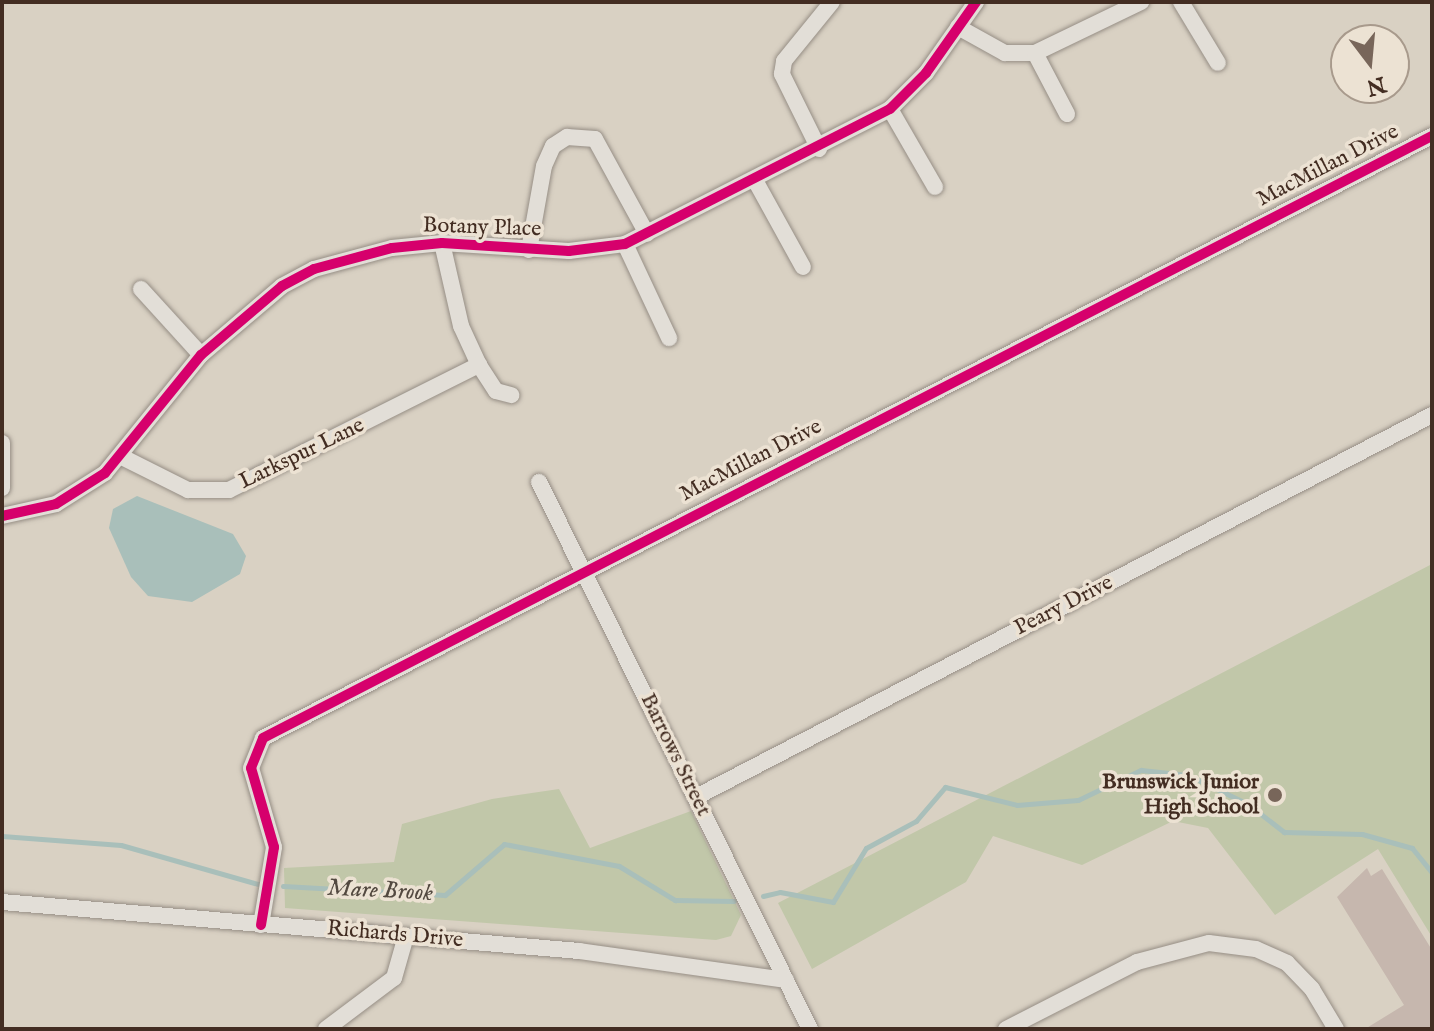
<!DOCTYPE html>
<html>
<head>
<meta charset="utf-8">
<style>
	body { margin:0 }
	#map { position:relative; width:1434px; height:1031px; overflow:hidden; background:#d9d1c3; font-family:"IM FELL English",serif }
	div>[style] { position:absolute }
	.green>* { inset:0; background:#c1c7a9 }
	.water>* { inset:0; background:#a9bfba }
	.stream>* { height:5px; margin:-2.5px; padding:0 2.5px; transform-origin:2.5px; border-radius:2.5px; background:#a9bfba }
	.building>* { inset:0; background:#c6b7ae }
	.roads { filter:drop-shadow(0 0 2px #968e85) drop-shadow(0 0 2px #968e85) }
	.street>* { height:16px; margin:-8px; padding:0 8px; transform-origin:8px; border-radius:8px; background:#e2ded7 }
	.cycleway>* { height:10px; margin:-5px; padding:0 5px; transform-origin:5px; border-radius:5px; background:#d6006c }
	.dots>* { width:22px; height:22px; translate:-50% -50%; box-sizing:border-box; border:4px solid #ece2d3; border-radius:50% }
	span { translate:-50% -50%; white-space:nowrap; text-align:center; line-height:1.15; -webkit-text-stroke:7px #ece2d3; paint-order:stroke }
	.street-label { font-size:22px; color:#432d22 }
	.poi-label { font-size:22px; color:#432d22; font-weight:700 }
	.right { translate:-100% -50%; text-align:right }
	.water-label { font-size:24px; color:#534940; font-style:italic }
	.frame { position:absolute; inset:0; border:4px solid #432d22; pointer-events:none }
	.north { position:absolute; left:1330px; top:24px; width:80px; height:80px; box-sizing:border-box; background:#ece2d3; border:2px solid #a89a8c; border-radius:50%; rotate:164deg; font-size:22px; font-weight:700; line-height:32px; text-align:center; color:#432d22 }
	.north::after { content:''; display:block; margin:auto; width:28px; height:36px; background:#78665a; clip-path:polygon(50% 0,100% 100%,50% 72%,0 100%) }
</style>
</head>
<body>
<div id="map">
	<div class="green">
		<div style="clip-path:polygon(1432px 564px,1432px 937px,1378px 849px,1275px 915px,1208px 828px,1173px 821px,1082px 865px,993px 836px,966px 882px,812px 969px,778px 903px)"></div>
		<div style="clip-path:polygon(559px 789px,590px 848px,691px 811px,741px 915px,731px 936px,716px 940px,285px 908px,284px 868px,394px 862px,402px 824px,492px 799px)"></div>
	</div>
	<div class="water">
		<div style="clip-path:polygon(137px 496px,233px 534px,246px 556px,240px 574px,192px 602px,148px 596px,131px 577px,109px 528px,113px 509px)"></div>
	</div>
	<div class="stream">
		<div style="left:2px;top:836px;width:119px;rotate:4.3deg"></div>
		<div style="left:121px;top:845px;width:142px;rotate:15.9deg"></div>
		<div style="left:283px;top:886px;width:162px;rotate:3.2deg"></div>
		<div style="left:445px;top:895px;width:78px;rotate:-40.8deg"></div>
		<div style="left:504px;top:844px;width:117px;rotate:10.8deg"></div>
		<div style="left:619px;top:866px;width:66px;rotate:31.3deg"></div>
		<div style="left:675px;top:900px;width:59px;rotate:1deg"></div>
		<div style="left:763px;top:896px;width:17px;rotate:-13deg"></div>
		<div style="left:780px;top:892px;width:54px;rotate:10.7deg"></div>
		<div style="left:833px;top:902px;width:63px;rotate:-58.6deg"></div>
		<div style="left:866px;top:848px;width:57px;rotate:-28.4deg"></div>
		<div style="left:916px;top:821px;width:45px;rotate:-49.5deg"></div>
		<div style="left:945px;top:787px;width:74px;rotate:14deg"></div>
		<div style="left:1017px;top:805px;width:61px;rotate:-4.7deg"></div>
		<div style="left:1078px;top:800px;width:70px;rotate:-25.5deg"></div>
		<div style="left:1141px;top:770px;width:47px;rotate:6.1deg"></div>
		<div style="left:1188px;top:775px;width:67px;rotate:25.8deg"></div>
		<div style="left:1248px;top:804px;width:46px;rotate:37.9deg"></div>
		<div style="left:1284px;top:832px;width:78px;rotate:1.5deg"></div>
		<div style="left:1362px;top:834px;width:52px;rotate:15.6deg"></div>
		<div style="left:1412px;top:848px;width:32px;rotate:51deg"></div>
	</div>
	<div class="building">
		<div style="clip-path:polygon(1367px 868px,1371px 876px,1382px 869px,1432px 950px,1432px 1029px,1365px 1029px,1404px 1005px,1337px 897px)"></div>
	</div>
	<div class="roads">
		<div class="street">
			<div style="left:1181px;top:2px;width:71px;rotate:58.8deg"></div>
			<div style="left:958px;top:27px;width:54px;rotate:29deg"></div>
			<div style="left:1005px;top:53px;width:30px"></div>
			<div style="left:1035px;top:53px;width:118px;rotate:-25.7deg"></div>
			<div style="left:1035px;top:53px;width:69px;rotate:62.3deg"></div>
			<div style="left:890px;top:109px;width:90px;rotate:60deg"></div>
			<div style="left:819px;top:149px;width:84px;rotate:-116.3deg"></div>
			<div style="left:782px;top:74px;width:13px;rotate:-81deg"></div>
			<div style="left:784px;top:61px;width:76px;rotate:-50.9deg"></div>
			<div style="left:756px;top:182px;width:97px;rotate:61.1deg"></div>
			<div style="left:442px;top:243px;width:85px;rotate:77.1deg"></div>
			<div style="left:461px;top:326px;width:43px;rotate:65.2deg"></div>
			<div style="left:479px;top:365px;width:31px;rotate:57deg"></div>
			<div style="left:496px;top:391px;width:16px;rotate:15deg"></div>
			<div style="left:625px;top:244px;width:104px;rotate:64.9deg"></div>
			<div style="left:529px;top:250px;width:85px;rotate:-79.9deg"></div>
			<div style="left:544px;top:166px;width:22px;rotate:-66deg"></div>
			<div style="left:553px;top:146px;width:17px;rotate:-33deg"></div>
			<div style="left:567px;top:137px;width:28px;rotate:4deg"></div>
			<div style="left:595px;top:139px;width:108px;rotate:61.3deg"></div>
			<div style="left:141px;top:289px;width:89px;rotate:47.7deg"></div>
			<div style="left:2px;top:443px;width:45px;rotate:90deg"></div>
			<div style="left:122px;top:457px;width:74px;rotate:26.6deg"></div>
			<div style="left:188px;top:490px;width:41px"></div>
			<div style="left:229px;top:490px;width:280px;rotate:-26.6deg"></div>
			<div style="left:539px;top:482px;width:610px;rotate:63.64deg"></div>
			<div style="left:2px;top:516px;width:55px;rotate:-12.5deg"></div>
			<div style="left:56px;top:504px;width:58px;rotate:-32.3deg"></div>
			<div style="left:105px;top:473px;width:152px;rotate:-50.9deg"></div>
			<div style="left:201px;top:355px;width:106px;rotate:-40.4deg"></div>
			<div style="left:282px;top:286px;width:36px;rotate:-28deg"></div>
			<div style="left:314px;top:269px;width:81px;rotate:-15.1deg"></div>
			<div style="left:392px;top:248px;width:50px;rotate:-5.7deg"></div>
			<div style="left:442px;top:243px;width:127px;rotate:3.6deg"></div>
			<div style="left:569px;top:251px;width:56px;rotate:-7.1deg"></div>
			<div style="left:625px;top:244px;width:297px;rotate:-27deg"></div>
			<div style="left:890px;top:109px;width:51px;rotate:-45deg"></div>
			<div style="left:926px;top:73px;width:87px;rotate:-54.8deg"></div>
			<div style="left:696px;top:797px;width:829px;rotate:-27.43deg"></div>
			<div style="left:2px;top:902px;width:579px;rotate:4.85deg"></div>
			<div style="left:579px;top:951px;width:209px;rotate:8deg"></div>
			<div style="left:261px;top:925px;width:79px;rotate:-80.5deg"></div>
			<div style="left:274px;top:847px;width:82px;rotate:-106.2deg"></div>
			<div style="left:251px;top:768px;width:32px;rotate:-68deg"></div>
			<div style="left:263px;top:738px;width:1315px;rotate:-27.25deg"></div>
			<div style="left:326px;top:1029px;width:85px;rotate:-36.9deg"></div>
			<div style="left:394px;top:978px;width:44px;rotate:-74.1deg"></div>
			<div style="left:1006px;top:1029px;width:147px;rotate:-27.1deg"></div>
			<div style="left:1137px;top:962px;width:74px;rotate:-14.8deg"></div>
			<div style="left:1209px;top:943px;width:47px;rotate:7.3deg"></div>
			<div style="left:1256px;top:949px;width:34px;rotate:24deg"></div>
			<div style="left:1287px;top:963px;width:36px;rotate:46deg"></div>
			<div style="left:1312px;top:989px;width:47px;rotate:59deg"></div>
		</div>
	</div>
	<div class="cycleway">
		<div style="left:2px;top:516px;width:55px;rotate:-12.5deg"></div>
		<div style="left:56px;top:504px;width:58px;rotate:-32.3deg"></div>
		<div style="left:105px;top:473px;width:152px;rotate:-50.9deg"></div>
		<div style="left:201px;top:355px;width:106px;rotate:-40.4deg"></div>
		<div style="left:282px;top:286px;width:36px;rotate:-28deg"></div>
		<div style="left:314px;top:269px;width:81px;rotate:-15.1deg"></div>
		<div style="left:392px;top:248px;width:50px;rotate:-5.7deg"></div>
		<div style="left:442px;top:243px;width:127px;rotate:3.6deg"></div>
		<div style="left:569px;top:251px;width:56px;rotate:-7.1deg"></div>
		<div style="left:625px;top:244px;width:297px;rotate:-27deg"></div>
		<div style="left:890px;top:109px;width:51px;rotate:-45deg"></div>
		<div style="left:926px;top:73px;width:87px;rotate:-54.8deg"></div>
		<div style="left:261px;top:925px;width:79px;rotate:-80.5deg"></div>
		<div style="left:274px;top:847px;width:82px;rotate:-106.2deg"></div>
		<div style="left:251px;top:768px;width:32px;rotate:-68deg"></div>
		<div style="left:263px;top:738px;width:1315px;rotate:-27.25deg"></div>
	</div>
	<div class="dots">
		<div style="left:1275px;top:795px;background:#78665a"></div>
	</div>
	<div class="street-label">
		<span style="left:1328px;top:166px;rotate:-27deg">MacMillan Drive</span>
		<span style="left:482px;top:228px;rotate:2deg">Botany Place</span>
		<span style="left:302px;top:454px;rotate:-26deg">Larkspur Lane</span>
		<span style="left:751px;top:461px;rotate:-27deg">MacMillan Drive</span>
		<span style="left:1064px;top:606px;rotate:-27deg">Peary Drive</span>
		<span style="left:675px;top:755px;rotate:64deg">Barrows Street</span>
		<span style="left:395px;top:935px;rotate:5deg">Richards Drive</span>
	</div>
	<div class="poi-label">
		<span class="right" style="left:1259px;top:795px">Brunswick Junior<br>High School</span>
	</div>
	<div class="water-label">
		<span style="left:380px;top:891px;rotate:3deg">Mare Brook</span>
	</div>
	<div class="frame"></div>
	<div class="north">N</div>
</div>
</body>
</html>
